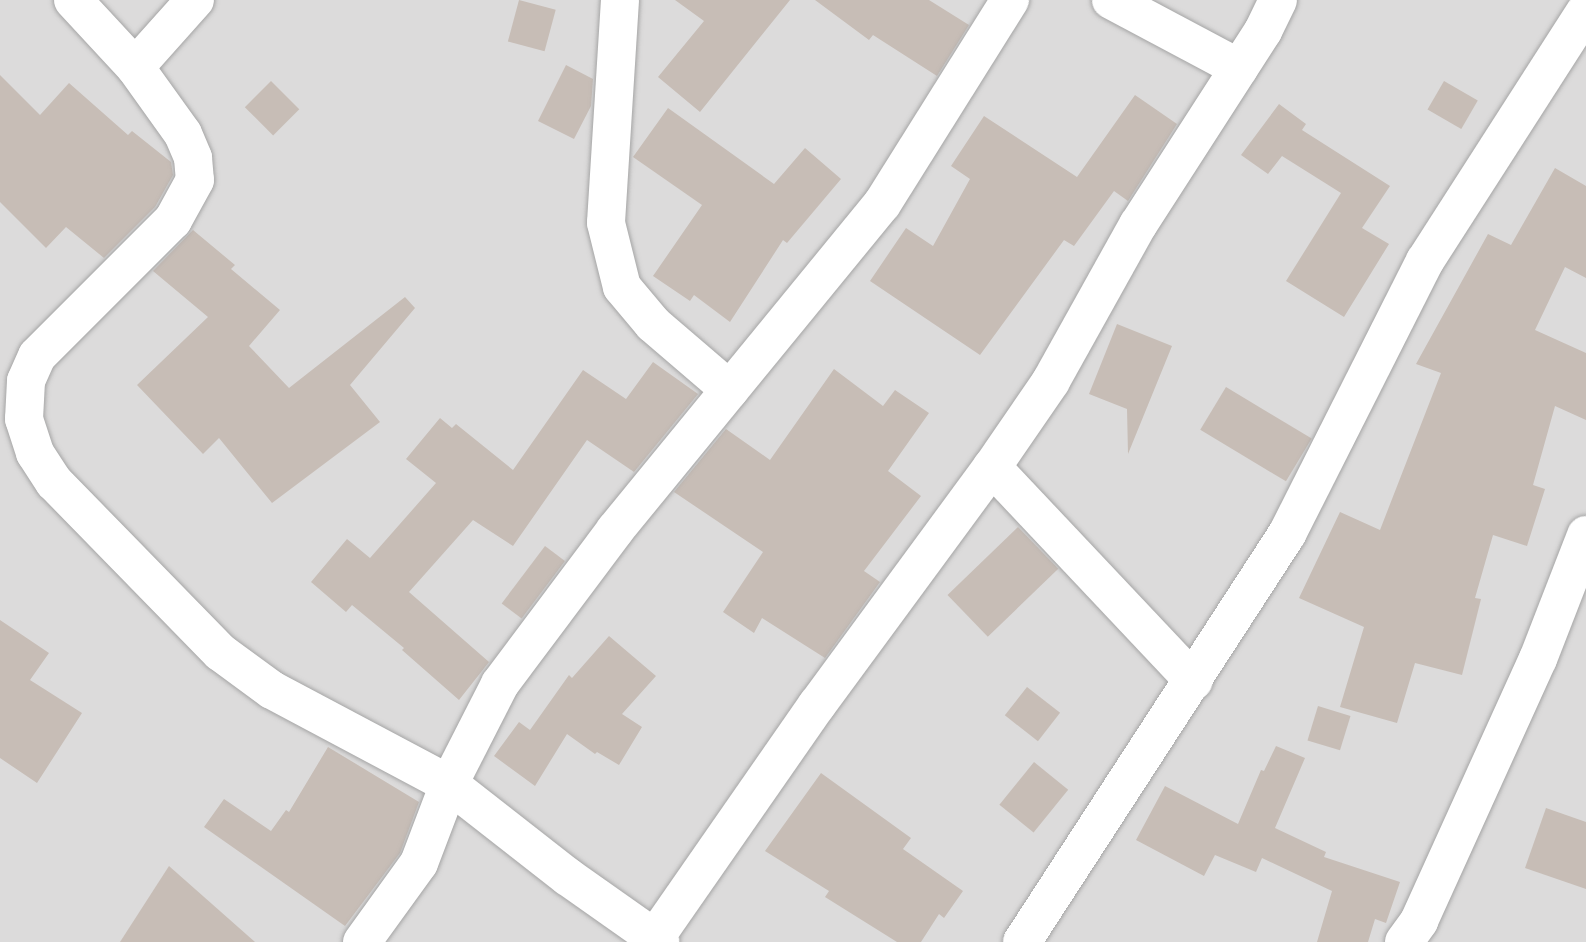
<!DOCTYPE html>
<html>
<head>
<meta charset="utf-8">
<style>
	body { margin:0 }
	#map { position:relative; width:1586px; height:942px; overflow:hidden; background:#efebe3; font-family:"Sofia Sans Condensed",sans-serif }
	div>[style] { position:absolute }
	.residential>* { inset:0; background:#dcdbdb; transform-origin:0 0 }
	.building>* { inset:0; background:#c7bdb6; transform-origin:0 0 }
	.roads { filter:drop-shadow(0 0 2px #a5a5a5) drop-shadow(0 0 2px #a5a5a5) }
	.minor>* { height:38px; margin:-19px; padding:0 19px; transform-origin:19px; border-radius:19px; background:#fff }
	span { translate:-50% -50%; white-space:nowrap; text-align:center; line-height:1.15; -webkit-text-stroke:5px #fff; paint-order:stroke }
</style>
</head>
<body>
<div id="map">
	<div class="residential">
		<div style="left:0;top:0;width:1586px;height:942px"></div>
	</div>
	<div class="building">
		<div style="left:519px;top:0;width:38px;height:43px;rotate:15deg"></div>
		<div style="clip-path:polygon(675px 0,790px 0,700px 112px,658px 77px,704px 21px)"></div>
		<div style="clip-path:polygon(815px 0,929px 0,969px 25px,937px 76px,873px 35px,869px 40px)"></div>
		<div style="clip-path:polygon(566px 65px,593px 79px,591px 106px,574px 139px,538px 121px)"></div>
		<div style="clip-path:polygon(0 75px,40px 115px,69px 83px,128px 135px,132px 131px,171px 162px,173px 175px,155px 207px,104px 258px,66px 227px,46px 248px,0 202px)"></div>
		<div style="left:271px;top:81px;width:40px;height:37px;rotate:45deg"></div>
		<div style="left:1444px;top:81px;width:39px;height:33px;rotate:30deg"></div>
		<div style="clip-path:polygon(1135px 95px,1177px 124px,1128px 201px,1114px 191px,1074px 246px,1064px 240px,980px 355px,870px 281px,906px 228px,933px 246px,970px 179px,951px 166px,984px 116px,1077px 177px)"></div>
		<div style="clip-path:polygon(1279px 104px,1306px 124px,1302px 130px,1390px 186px,1362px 228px,1389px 244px,1344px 317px,1286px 281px,1341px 193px,1282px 156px,1268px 174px,1241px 155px)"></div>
		<div style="clip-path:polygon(668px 108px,774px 184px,805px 148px,841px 179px,787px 243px,783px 240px,730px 322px,694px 295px,690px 301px,653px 276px,702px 205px,633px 157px)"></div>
		<div style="clip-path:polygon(1555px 168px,1586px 186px,1586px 278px,1565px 267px,1535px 330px,1586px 353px,1586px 420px,1555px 406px,1533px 485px,1545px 489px,1527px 546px,1493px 535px,1475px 598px,1481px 599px,1462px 675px,1415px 663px,1397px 723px,1340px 707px,1364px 627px,1299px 598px,1340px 512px,1380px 530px,1441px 373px,1416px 364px,1488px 234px,1511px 245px)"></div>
		<div style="clip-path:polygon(193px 230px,235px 265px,231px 269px,280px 310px,249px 346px,289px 388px,405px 297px,415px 308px,350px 385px,380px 422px,272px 503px,219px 438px,203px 454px,137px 385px,208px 317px,153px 271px)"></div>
		<div style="clip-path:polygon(1117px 324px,1172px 346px,1128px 454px,1127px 409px,1089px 394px)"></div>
		<div style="clip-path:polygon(653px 362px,698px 394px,634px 472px,587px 440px,513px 546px,473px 520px,409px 592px,489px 662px,459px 700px,402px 650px,404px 648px,352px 605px,346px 612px,311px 582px,347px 539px,370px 558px,436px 483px,406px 459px,440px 418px,452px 428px,456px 424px,513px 470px,583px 370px,626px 399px)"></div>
		<div style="clip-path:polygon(834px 369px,883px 406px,895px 390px,929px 413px,888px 471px,921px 496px,864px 571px,880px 582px,825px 658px,762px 618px,754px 633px,723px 612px,763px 552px,674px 492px,726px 429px,770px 460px)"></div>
		<div style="left:1226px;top:387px;width:100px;height:50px;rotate:31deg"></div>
		<div style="left:1018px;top:527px;width:58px;height:98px;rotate:46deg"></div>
		<div style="left:545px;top:546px;width:25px;height:72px;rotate:37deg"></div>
		<div style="clip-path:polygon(0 620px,49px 653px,30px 680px,82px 713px,37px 783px,0 758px)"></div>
		<div style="clip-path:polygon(609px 636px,656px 676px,622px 714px,642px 727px,619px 765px,597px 752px,595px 754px,567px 734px,535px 786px,494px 756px,519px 722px,530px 730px,569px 675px,572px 678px)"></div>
		<div style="left:1027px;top:687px;width:42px;height:36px;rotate:38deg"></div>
		<div style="left:1318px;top:706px;width:34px;height:36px;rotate:17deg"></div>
		<div style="clip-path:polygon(1276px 746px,1305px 758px,1275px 828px,1326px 852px,1324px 857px,1400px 882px,1386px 923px,1375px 919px,1368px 942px,1317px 942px,1332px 891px,1262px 858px,1256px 872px,1215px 855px,1204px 876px,1136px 840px,1165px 786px,1238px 824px,1261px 770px,1264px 771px)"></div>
		<div style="clip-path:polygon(328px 747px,419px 802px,400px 853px,345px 926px,204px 827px,224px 799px,271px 831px,286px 810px,289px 812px)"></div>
		<div style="left:1034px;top:762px;width:44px;height:55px;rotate:39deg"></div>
		<div style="clip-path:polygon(821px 773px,911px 838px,903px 849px,963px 891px,944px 918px,939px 914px,921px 942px,897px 942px,825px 897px,829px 891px,765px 851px)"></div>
		<div style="clip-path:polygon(1546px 808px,1586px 822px,1586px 889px,1525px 868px)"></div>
		<div style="clip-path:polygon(169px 866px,255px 942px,120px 942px)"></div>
	</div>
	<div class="roads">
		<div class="minor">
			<div style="left:73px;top:0;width:91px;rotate:47.2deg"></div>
			<div style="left:135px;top:67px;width:82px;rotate:54.4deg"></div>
			<div style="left:183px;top:134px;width:26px;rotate:67deg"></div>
			<div style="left:193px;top:158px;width:22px;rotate:85deg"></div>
			<div style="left:195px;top:180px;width:46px;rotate:118.8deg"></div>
			<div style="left:173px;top:220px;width:192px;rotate:135deg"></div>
			<div style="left:37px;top:356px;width:27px;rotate:114deg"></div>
			<div style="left:26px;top:381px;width:38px;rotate:93deg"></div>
			<div style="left:24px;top:419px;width:36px;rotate:72deg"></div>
			<div style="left:35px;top:453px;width:35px;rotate:57deg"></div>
			<div style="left:54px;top:482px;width:238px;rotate:45.7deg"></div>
			<div style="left:220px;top:652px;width:64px;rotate:36.2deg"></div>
			<div style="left:272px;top:690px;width:200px;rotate:28deg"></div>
			<div style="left:449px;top:784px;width:151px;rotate:38deg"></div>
			<div style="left:568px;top:877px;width:113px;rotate:35.2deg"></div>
			<div style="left:620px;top:0;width:223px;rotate:93.6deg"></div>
			<div style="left:606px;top:223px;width:66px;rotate:76deg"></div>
			<div style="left:622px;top:287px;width:48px;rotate:50deg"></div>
			<div style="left:653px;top:324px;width:101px;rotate:40.6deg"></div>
			<div style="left:1111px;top:0;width:145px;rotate:28deg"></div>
			<div style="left:135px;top:67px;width:90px;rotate:-48.2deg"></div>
			<div style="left:992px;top:467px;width:294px;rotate:46.7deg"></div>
			<div style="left:362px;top:942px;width:97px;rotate:-54.2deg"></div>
			<div style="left:419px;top:863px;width:85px;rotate:-69.2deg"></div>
			<div style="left:449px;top:784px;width:112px;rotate:-63deg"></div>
			<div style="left:500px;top:684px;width:192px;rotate:-53.2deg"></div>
			<div style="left:615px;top:530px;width:421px;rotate:-50.7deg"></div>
			<div style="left:882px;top:204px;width:241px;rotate:-57.9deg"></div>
			<div style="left:652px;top:942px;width:289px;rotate:-55.2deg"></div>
			<div style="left:817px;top:705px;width:295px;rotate:-53.7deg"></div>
			<div style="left:992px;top:467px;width:104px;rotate:-55.5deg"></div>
			<div style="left:1051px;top:381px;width:179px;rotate:-60.9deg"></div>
			<div style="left:1138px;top:225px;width:231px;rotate:-57.2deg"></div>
			<div style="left:1263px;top:31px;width:34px;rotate:-64deg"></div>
			<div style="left:1022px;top:942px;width:487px;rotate:-57deg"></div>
			<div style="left:1287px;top:534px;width:306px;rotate:-63.2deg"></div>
			<div style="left:1425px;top:261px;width:295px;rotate:-57.3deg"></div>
			<div style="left:1404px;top:942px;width:26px;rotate:-54deg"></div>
			<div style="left:1419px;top:921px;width:288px;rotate:-65.6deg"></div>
			<div style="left:1538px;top:659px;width:133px;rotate:-68.8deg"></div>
		</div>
	</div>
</div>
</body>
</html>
